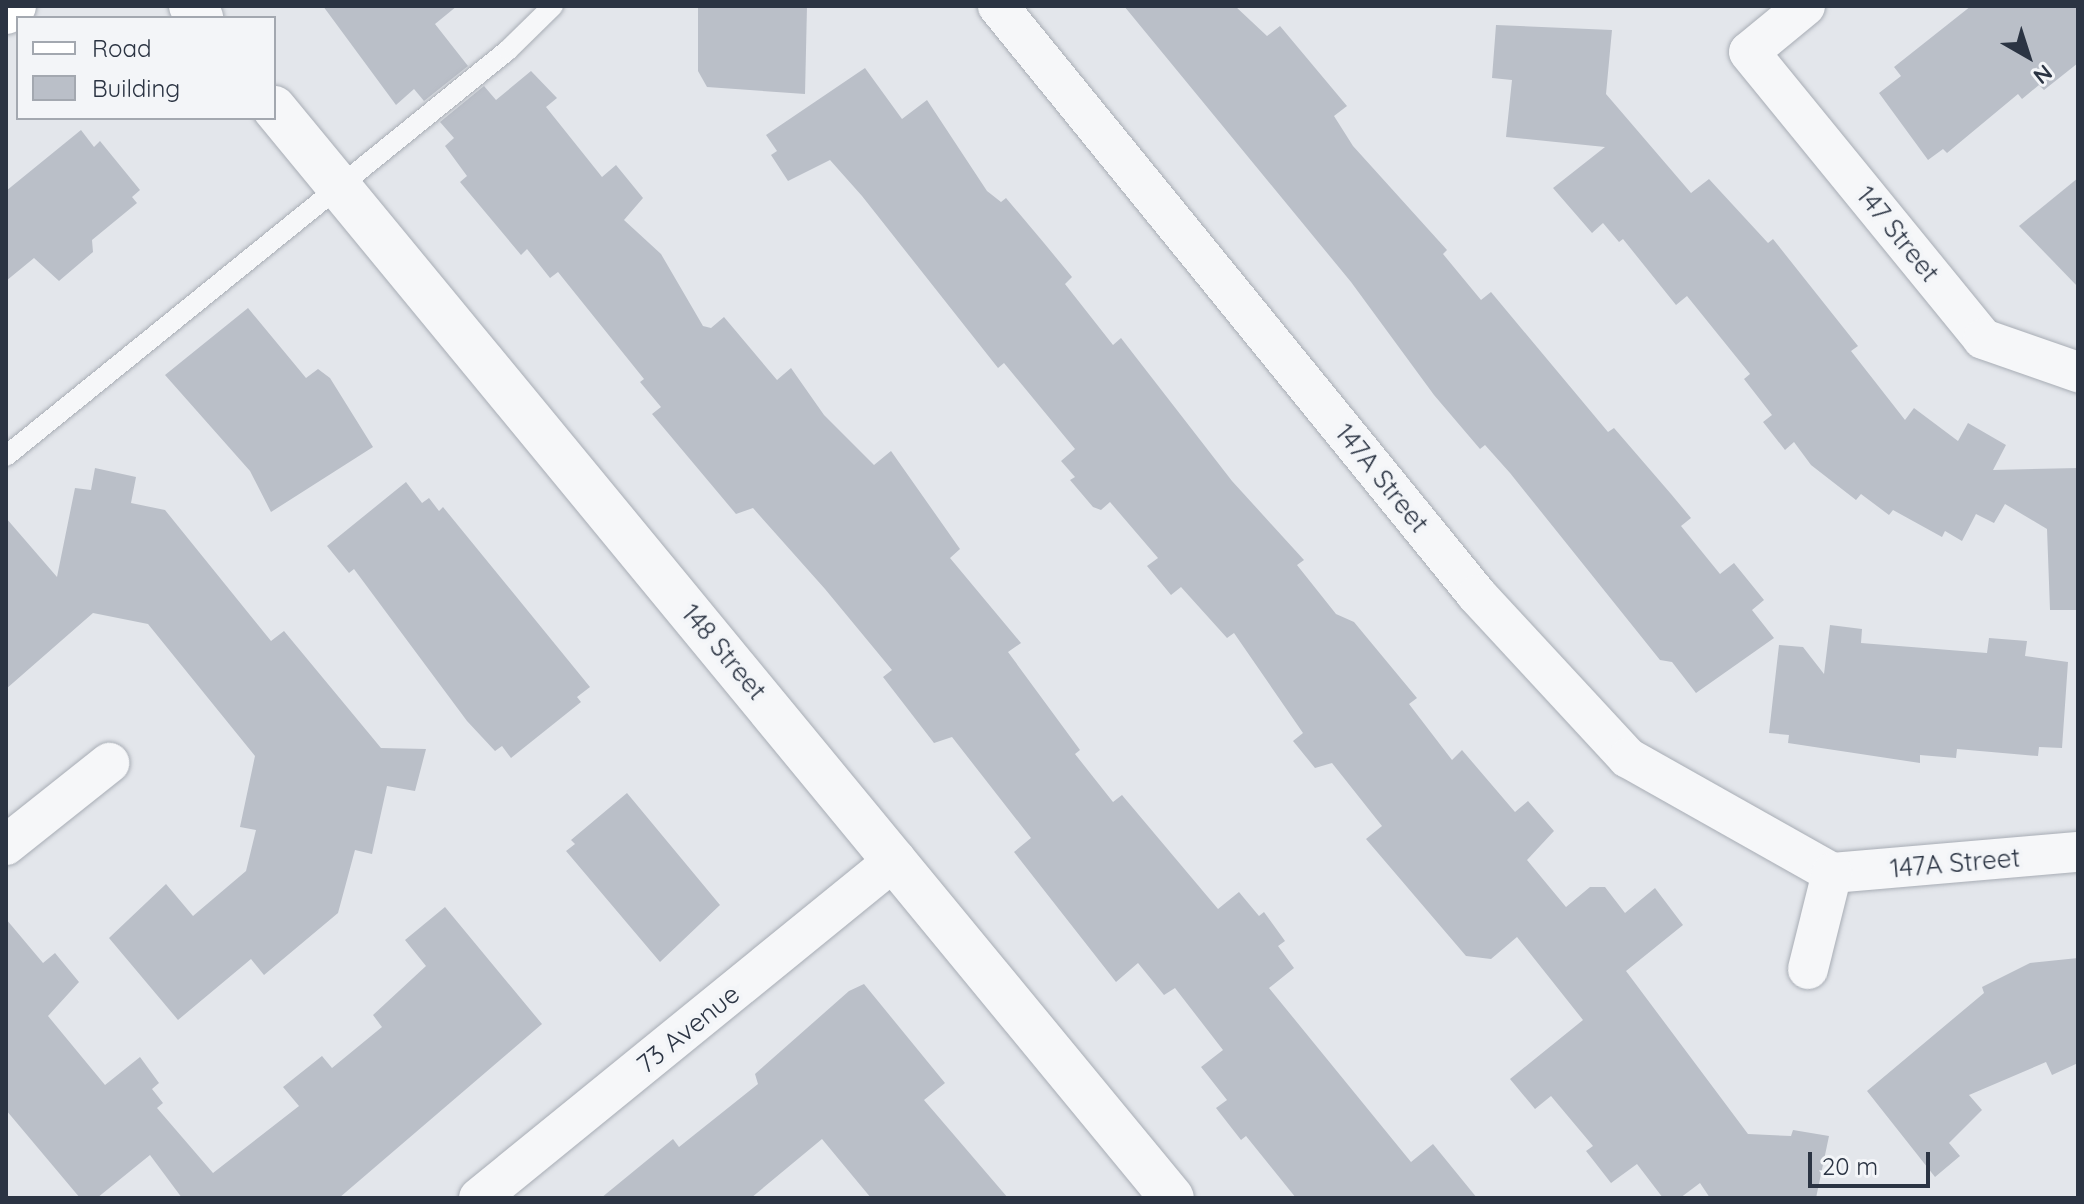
<!DOCTYPE html>
<html>
<head>
<meta charset="utf-8">
<style>
	body { margin:0 }
	#map { position:relative; width:2084px; height:1204px; overflow:hidden; background:#e3e6eb; font-family:Quicksand,sans-serif }
	div>[style] { position:absolute }
	.building>* { inset:0; background:#babfc8 }
	.roads { filter:drop-shadow(0 0 2px #a8adb5) drop-shadow(0 0 2px #a8adb5) }
	.service>* { height:20px; margin:-10px; padding:0 10px; transform-origin:10px; border-radius:10px; background:#f6f7f9 }
	.minor>* { height:40px; margin:-20px; padding:0 20px; transform-origin:20px; border-radius:20px; background:#f6f7f9 }
	.tertiary>* { height:44px; margin:-22px; padding:0 22px; transform-origin:22px; border-radius:22px; background:#f6f7f9 }
	.secondary>* { height:44px; margin:-22px; padding:0 22px; transform-origin:22px; border-radius:22px; background:#fff }
	span { translate:-50% -50%; white-space:nowrap; text-align:center; line-height:1.15; -webkit-text-stroke:8px #f3f5f8; paint-order:stroke }
	.street-label { font-size:26px; color:#2b3443 }
	.frame { position:absolute; inset:0; border:8px solid #2b3443; pointer-events:none }
	.legend { position:absolute; left:16px; top:16px; width:260px; height:104px; box-sizing:border-box; background:#f3f5f8; border:2px solid #a3a8b0; margin:0; padding:10px 14px; list-style:none; font-size:24px; color:#2b3443 }
	.legend li { display:flex; align-items:center; gap:16px; height:40px }
	.legend b { width:40px; border:2px solid #a3a8b0 }
	.north { position:absolute; left:1988px; top:16px; width:80px; height:80px; -webkit-text-stroke:6px #f3f5f8; paint-order:stroke; rotate:141deg; font-size:22px; font-weight:700; line-height:32px; text-align:center; color:#2b3443 }
	.north::after { content:''; display:block; margin:auto; width:28px; height:36px; background:#2b3443; clip-path:polygon(50% 0,100% 100%,50% 72%,0 100%) }
	.scale { position:absolute; left:1808px; top:1152px; width:122px; height:36px; box-sizing:border-box; border:4px solid #2b3443; border-top:0; padding-left:10px; font-size:24px; line-height:28px; white-space:nowrap; color:#2b3443; -webkit-text-stroke:6px #f3f5f8; paint-order:stroke }
</style>
</head>
<body>
<div id="map">
	<div class="building">
		<div style="clip-path:polygon(323px 6px,457px 6px,435px 24px,468px 66px,424px 101px,414px 89px,396px 105px)"></div>
		<div style="clip-path:polygon(698px 6px,807px 6px,805px 94px,707px 87px,698px 71px)"></div>
		<div style="clip-path:polygon(1124px 6px,1235px 6px,1267px 36px,1280px 26px,1347px 106px,1334px 116px,1353px 146px,1447px 250px,1443px 254px,1481px 300px,1491px 292px,1608px 432px,1614px 428px,1671px 494px,1691px 518px,1681px 526px,1720px 574px,1734px 563px,1764px 600px,1752px 610px,1774px 638px,1696px 693px,1672px 662px,1660px 660px,1510px 473px,1485px 445px,1480px 449px,1434px 395px,1351px 282px)"></div>
		<div style="clip-path:polygon(1971px 6px,2078px 6px,2078px 63px,2044px 90px,2039px 85px,2022px 99px,2018px 94px,1947px 153px,1943px 149px,1928px 160px,1879px 93px,1901px 76px,1894px 67px)"></div>
		<div style="clip-path:polygon(1496px 25px,1612px 30px,1606px 94px,1691px 193px,1709px 179px,1768px 243px,1773px 239px,1858px 346px,1851px 351px,1905px 420px,1914px 408px,1958px 441px,1968px 423px,2006px 445px,1993px 470px,2078px 468px,2078px 610px,2050px 610px,2047px 529px,2005px 504px,1994px 523px,1976px 514px,1962px 541px,1945px 531px,1942px 537px,1893px 510px,1889px 515px,1861px 494px,1856px 500px,1811px 465px,1794px 442px,1785px 450px,1763px 422px,1772px 415px,1744px 379px,1750px 374px,1687px 296px,1676px 305px,1623px 239px,1619px 242px,1603px 223px,1592px 233px,1553px 188px,1605px 147px,1506px 137px,1512px 80px,1492px 78px)"></div>
		<div style="clip-path:polygon(865px 68px,902px 119px,927px 100px,987px 191px,1001px 202px,1006px 198px,1044px 243px,1072px 277px,1065px 284px,1113px 345px,1121px 338px,1232px 481px,1304px 560px,1297px 565px,1336px 614px,1354px 622px,1417px 698px,1409px 704px,1452px 760px,1462px 750px,1515px 812px,1528px 801px,1554px 831px,1527px 860px,1566px 907px,1590px 887px,1605px 887px,1625px 913px,1655px 888px,1683px 925px,1626px 971px,1748px 1134px,1791px 1136px,1793px 1130px,1829px 1136px,1816px 1198px,1710px 1198px,1700px 1183px,1680px 1198px,1663px 1198px,1637px 1164px,1611px 1183px,1586px 1151px,1593px 1146px,1551px 1096px,1535px 1109px,1510px 1079px,1583px 1020px,1517px 937px,1491px 959px,1466px 956px,1366px 839px,1382px 826px,1332px 763px,1315px 768px,1293px 741px,1303px 733px,1234px 633px,1227px 638px,1181px 587px,1171px 595px,1147px 566px,1158px 558px,1110px 502px,1101px 510px,1093px 507px,1070px 480px,1075px 477px,1061px 461px,1075px 449px,1004px 363px,998px 368px,862px 196px,830px 160px,788px 181px,771px 155px,777px 151px,766px 135px)"></div>
		<div style="clip-path:polygon(531px 71px,557px 98px,546px 107px,602px 177px,616px 165px,643px 198px,624px 220px,661px 254px,703px 326px,711px 328px,724px 317px,777px 380px,791px 368px,824px 415px,874px 465px,891px 451px,960px 549px,950px 558px,1021px 643px,1008px 652px,1080px 750px,1075px 754px,1113px 802px,1122px 795px,1218px 909px,1239px 892px,1259px 916px,1264px 912px,1285px 941px,1278px 946px,1294px 968px,1269px 988px,1411px 1162px,1433px 1144px,1477px 1198px,1296px 1198px,1246px 1136px,1241px 1140px,1216px 1108px,1227px 1100px,1201px 1067px,1223px 1050px,1175px 988px,1164px 995px,1138px 963px,1116px 982px,1014px 852px,1031px 838px,952px 737px,934px 743px,883px 677px,892px 670px,825px 589px,753px 508px,736px 514px,652px 414px,661px 407px,640px 382px,644px 379px,558px 272px,550px 278px,527px 249px,521px 255px,460px 182px,467px 176px,445px 146px,454px 138px,440px 122px,484px 86px,496px 100px)"></div>
		<div style="clip-path:polygon(81px 130px,94px 147px,100px 141px,140px 190px,132px 197px,137px 203px,92px 240px,93px 252px,59px 281px,34px 258px,6px 281px,6px 191px)"></div>
		<div style="clip-path:polygon(2078px 178px,2078px 287px,2019px 226px)"></div>
		<div style="clip-path:polygon(248px 308px,306px 378px,318px 369px,330px 378px,373px 447px,271px 512px,250px 471px,165px 375px)"></div>
		<div style="clip-path:polygon(95px 468px,136px 477px,131px 503px,165px 510px,271px 641px,284px 631px,381px 748px,426px 749px,415px 791px,387px 786px,372px 854px,355px 850px,338px 913px,264px 975px,251px 959px,178px 1020px,109px 938px,166px 884px,193px 916px,246px 871px,256px 830px,240px 827px,255px 756px,148px 624px,93px 613px,6px 689px,6px 518px,57px 577px,75px 488px,91px 490px)"></div>
		<div style="clip-path:polygon(406px 482px,422px 503px,429px 498px,439px 511px,443px 507px,590px 687px,577px 697px,581px 702px,511px 758px,502px 746px,495px 751px,467px 721px,354px 569px,349px 573px,327px 546px)"></div>
		<div style="clip-path:polygon(1830px 625px,1862px 629px,1861px 643px,1987px 653px,1989px 638px,2027px 641px,2025px 656px,2068px 662px,2062px 748px,2039px 747px,2038px 756px,1957px 749px,1956px 758px,1920px 755px,1920px 763px,1788px 743px,1789px 735px,1769px 733px,1779px 645px,1803px 647px,1824px 674px)"></div>
		<div style="clip-path:polygon(627px 793px,720px 905px,660px 962px,566px 851px,575px 844px,571px 840px)"></div>
		<div style="clip-path:polygon(445px 907px,542px 1024px,339px 1198px,182px 1198px,150px 1155px,97px 1198px,80px 1198px,6px 1110px,6px 919px,43px 963px,55px 953px,79px 982px,48px 1016px,105px 1085px,140px 1057px,159px 1083px,152px 1089px,163px 1103px,157px 1108px,213px 1173px,299px 1106px,283px 1087px,322px 1056px,332px 1068px,382px 1027px,373px 1015px,426px 966px,405px 940px)"></div>
		<div style="clip-path:polygon(2078px 958px,2078px 1063px,2052px 1075px,2046px 1062px,1969px 1095px,1982px 1110px,1949px 1143px,1960px 1156px,1935px 1177px,1867px 1091px,1984px 993px,1982px 987px,2030px 963px)"></div>
		<div style="clip-path:polygon(864px 984px,945px 1083px,924px 1100px,1008px 1198px,871px 1198px,822px 1139px,751px 1198px,601px 1198px,673px 1139px,679px 1147px,758px 1084px,755px 1074px,849px 991px)"></div>
	</div>
	<div class="roads">
		<div class="service">
			<div style="left:6px;top:456px;width:646px;rotate:-38.96deg"></div>
			<div style="left:508px;top:50px;width:63px;rotate:-44.4deg"></div>
		</div>
		<div class="minor">
			<div style="left:998px;top:6px;width:759px;rotate:50.88deg"></div>
			<div style="left:1477px;top:595px;width:222px;rotate:47.2deg"></div>
			<div style="left:1628px;top:758px;width:234px;rotate:29.4deg"></div>
			<div style="left:1832px;top:873px;width:247px;rotate:-4.9deg"></div>
			<div style="left:1805px;top:6px;width:72px;rotate:140.6deg"></div>
			<div style="left:1749px;top:52px;width:370px;rotate:50.8deg"></div>
			<div style="left:1983px;top:339px;width:101px;rotate:19.2deg"></div>
			<div style="left:6px;top:845px;width:132px;rotate:-38.5deg"></div>
			<div style="left:1808px;top:969px;width:99px;rotate:-76deg"></div>
			<div style="left:479px;top:1198px;width:537px;rotate:-39.11deg"></div>
		</div>
		<div class="tertiary">
			<div style="left:191px;top:6px;width:16px;rotate:50deg"></div>
			<div style="left:274px;top:108px;width:1412px;rotate:50.52deg"></div>
		</div>
		<div class="secondary">
			<div style="left:6px;top:12px;width:10px;rotate:-37deg"></div>
		</div>
	</div>
	<div class="street-label">
		<span style="left:1898px;top:234px;rotate:51deg">147 Street</span>
		<span style="left:1382px;top:478px;rotate:51deg">147A Street</span>
		<span style="left:724px;top:652px;rotate:50deg">148 Street</span>
		<span style="left:1955px;top:863px;rotate:-5deg">147A Street</span>
		<span style="left:688px;top:1029px;rotate:-39deg">73 Avenue</span>
	</div>
	<div class="frame"></div>
	<ul class="legend">
	<li><b style="height:10px;background:#fff"></b>Road</li>
	<li><b style="height:22px;background:#babfc8"></b>Building</li>
	</ul>
	<div class="north">N</div>
	<div class="scale">20 m</div>
</div>
</body>
</html>
